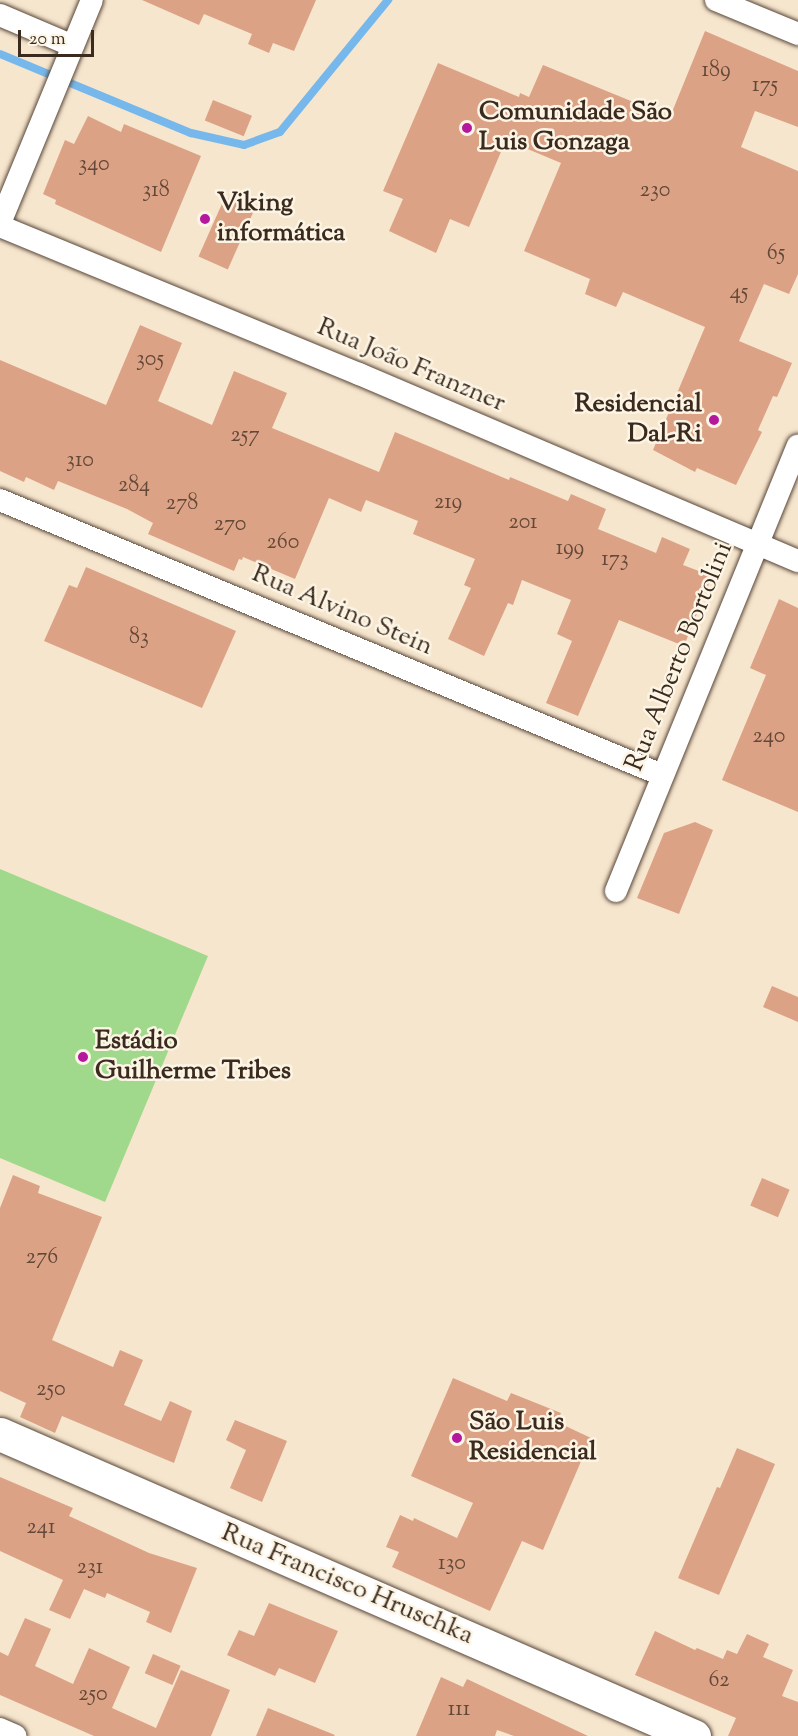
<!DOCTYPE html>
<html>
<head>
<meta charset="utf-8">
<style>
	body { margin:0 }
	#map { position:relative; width:798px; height:1736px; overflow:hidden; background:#f7e6ce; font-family:"Sorts Mill Goudy",serif }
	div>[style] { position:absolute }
	.green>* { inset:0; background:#a0d98c }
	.stream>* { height:8px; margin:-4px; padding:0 4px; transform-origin:4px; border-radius:4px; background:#76b8eb }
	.building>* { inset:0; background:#dca285; transform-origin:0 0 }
	.roads { filter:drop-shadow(0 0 2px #574638) drop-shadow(0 0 2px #574638) }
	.street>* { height:22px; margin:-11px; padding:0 11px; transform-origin:11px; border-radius:11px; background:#fff }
	.secondary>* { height:33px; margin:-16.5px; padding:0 16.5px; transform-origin:16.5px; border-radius:16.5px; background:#fff }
	.dots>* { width:16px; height:16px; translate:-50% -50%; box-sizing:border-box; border:3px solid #fcf5e5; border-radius:50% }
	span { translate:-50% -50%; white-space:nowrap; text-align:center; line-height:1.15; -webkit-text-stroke:5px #fcf5e5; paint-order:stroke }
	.number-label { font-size:22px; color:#634838 }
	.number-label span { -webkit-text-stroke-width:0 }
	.poi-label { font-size:26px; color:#3b2a1e; font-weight:700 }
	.left { translate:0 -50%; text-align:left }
	.right { translate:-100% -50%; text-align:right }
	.street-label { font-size:26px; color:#3b2a1e }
	.scale { position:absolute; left:18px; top:30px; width:76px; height:27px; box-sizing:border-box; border:3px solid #3b2a1e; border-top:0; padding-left:8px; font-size:18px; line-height:21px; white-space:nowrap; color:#3b2a1e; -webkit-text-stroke:4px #fcf5e5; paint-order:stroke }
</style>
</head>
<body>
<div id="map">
	<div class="green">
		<div style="clip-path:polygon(0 869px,208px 956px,105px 1202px,0 1158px)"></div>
	</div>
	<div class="stream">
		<div style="left:0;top:54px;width:207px;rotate:22.5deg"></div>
		<div style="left:191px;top:133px;width:54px;rotate:12.8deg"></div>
		<div style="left:244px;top:145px;width:38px;rotate:-20deg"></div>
		<div style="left:280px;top:132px;width:171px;rotate:-50.7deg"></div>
	</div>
	<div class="building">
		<div style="clip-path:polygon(142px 0,316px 0,294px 51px,273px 43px,269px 53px,248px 44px,252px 34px,204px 14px,199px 25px)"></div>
		<div style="clip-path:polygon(705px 31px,798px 71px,798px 127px,755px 111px,741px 147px,798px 171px,798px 274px,789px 294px,764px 284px,739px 341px,792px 363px,777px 397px,773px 396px,758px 430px,762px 432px,736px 485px,697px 468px,695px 472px,653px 450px,705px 327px,623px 292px,616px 307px,585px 294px,590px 279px,524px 251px,561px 163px,506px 140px,469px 227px,450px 219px,436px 253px,389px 231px,403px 199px,383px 191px,438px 63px,519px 97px,520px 93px,529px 97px,543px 65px,670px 117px)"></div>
		<div style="left:213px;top:100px;width:42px;height:22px;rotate:22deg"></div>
		<div style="clip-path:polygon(88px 116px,121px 132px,124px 124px,201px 156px,161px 252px,55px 204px,56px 200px,43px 194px,65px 140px,74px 144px)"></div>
		<div style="left:225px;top:197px;width:32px;height:65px;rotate:24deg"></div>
		<div style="clip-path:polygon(140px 325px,182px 343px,158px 401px,212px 425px,234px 371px,287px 393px,272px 428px,379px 472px,395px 432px,509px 480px,510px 477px,568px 501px,571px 494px,606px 509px,598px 529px,656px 553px,662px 537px,690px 549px,683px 565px,712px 576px,684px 646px,619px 620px,578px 716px,546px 703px,572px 641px,557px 634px,571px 600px,522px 580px,513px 605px,508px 603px,484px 656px,448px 639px,471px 588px,464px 585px,475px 559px,413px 534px,418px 521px,366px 500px,361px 512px,329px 498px,295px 579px,243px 557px,242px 560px,239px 559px,234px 571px,148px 534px,153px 523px,127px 509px,58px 481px,54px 490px,26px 477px,24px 482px,0 471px,0 360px,106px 405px)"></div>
		<div style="clip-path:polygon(86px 567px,236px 631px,202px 708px,44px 641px,69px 585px,77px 588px)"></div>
		<div style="clip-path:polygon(779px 599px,798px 608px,798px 812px,722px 780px,766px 675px,750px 668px)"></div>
		<div style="clip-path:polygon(695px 822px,713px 830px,679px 914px,637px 898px,664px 833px)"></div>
		<div style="clip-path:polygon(772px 986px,798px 997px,798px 1022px,763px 1007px)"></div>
		<div style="clip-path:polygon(13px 1175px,40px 1186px,38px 1193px,102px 1217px,52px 1340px,113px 1367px,120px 1350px,143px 1360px,124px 1405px,161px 1421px,170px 1401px,192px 1411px,174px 1463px,62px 1416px,55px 1433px,20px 1417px,26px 1403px,0 1391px,0 1208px)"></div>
		<div style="left:762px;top:1178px;width:30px;height:30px;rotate:23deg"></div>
		<div style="clip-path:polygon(453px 1378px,507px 1401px,511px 1393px,561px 1413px,557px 1422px,591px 1438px,543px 1550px,522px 1541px,490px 1611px,392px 1567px,399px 1552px,386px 1547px,400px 1515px,413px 1521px,414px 1518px,457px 1538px,473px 1503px,411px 1476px)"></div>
		<div style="clip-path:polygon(235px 1420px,287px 1441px,262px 1502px,230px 1488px,246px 1450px,226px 1440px)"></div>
		<div style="clip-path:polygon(737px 1448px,775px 1464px,719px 1595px,678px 1578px,717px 1487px,720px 1488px)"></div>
		<div style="clip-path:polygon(0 1477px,73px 1508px,69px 1516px,149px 1553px,197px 1568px,171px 1633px,146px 1622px,150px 1612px,107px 1593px,105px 1598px,84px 1589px,70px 1619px,49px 1610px,63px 1580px,0 1551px)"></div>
		<div style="clip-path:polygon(269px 1603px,338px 1631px,315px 1683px,279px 1668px,275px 1676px,227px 1655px,239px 1630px,254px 1636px)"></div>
		<div style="clip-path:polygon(25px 1618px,51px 1629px,35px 1666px,73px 1684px,89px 1648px,130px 1667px,112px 1708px,156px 1728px,181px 1670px,230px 1690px,211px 1736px,94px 1736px,0 1695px,0 1652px,8px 1656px)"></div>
		<div style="clip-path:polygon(655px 1631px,695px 1650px,697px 1648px,723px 1659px,727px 1650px,737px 1654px,747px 1634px,769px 1644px,763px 1657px,793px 1670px,782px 1696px,798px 1702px,798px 1736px,728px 1736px,736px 1718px,635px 1675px)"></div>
		<div style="left:153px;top:1654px;width:30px;height:21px;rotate:23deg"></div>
		<div style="clip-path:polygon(441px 1677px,463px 1687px,467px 1679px,588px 1736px,514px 1736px,497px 1730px,495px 1736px,416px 1736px)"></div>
		<div style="clip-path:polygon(268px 1708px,335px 1735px,334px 1736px,256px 1736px)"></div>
	</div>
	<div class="roads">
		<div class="street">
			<div style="left:716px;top:0;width:89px;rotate:22.5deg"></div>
			<div style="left:0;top:15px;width:79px;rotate:23deg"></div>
			<div style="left:0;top:223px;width:241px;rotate:-67.6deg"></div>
			<div style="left:0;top:226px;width:388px;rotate:22.4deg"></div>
			<div style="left:359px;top:374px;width:477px;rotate:23.1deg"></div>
			<div style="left:0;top:500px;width:717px;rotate:22.56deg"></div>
			<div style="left:616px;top:891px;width:481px;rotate:-67.8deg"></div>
			<div style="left:0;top:1729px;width:17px;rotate:24deg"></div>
		</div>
		<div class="secondary">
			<div style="left:0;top:1434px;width:757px;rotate:23.52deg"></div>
		</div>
	</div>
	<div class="dots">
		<div style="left:467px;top:128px;background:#b5179e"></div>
		<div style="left:205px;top:219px;background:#b5179e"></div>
		<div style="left:714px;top:420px;background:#b5179e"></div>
		<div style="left:83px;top:1057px;background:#b5179e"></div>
		<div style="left:457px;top:1438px;background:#b5179e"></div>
	</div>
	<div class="number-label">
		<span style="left:716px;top:72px">189</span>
		<span style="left:765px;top:87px">175</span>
		<span style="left:94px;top:166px">340</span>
		<span style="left:156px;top:192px">318</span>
		<span style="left:655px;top:192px">230</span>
		<span style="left:776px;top:255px">65</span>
		<span style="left:739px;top:294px">45</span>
		<span style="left:150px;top:361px">305</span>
		<span style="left:245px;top:437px">257</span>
		<span style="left:80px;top:462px">310</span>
		<span style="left:134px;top:487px">284</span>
		<span style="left:448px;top:504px">219</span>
		<span style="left:182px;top:505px">278</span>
		<span style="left:523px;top:524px">201</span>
		<span style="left:230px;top:526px">270</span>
		<span style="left:283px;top:544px">260</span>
		<span style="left:570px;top:550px">199</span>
		<span style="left:615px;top:561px">173</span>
		<span style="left:139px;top:639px">83</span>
		<span style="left:769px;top:738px">240</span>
		<span style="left:42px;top:1259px">276</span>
		<span style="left:51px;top:1391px">250</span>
		<span style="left:41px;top:1529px">241</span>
		<span style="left:452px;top:1565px">130</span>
		<span style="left:90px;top:1569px">231</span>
		<span style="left:719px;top:1682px">62</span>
		<span style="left:93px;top:1696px">250</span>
		<span style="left:459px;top:1711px">111</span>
	</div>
	<div class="poi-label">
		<span class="left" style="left:479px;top:128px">Comunidade São<br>Luis Gonzaga</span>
		<span class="left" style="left:217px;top:219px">Viking<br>informática</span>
		<span class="right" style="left:702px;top:420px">Residencial<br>Dal-Ri</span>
		<span class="left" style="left:95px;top:1057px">Estádio<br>Guilherme Tribes</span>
		<span class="left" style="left:469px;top:1438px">São Luis<br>Residencial</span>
	</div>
	<div class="street-label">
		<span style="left:411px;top:366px;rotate:23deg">Rua João Franzner</span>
		<span style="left:342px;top:611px;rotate:23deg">Rua Alvino Stein</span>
		<span style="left:680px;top:657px;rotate:-68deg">Rua Alberto Bortolini</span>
		<span style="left:347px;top:1585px;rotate:23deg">Rua Francisco Hruschka</span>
	</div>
	<div class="scale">20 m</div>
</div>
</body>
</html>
